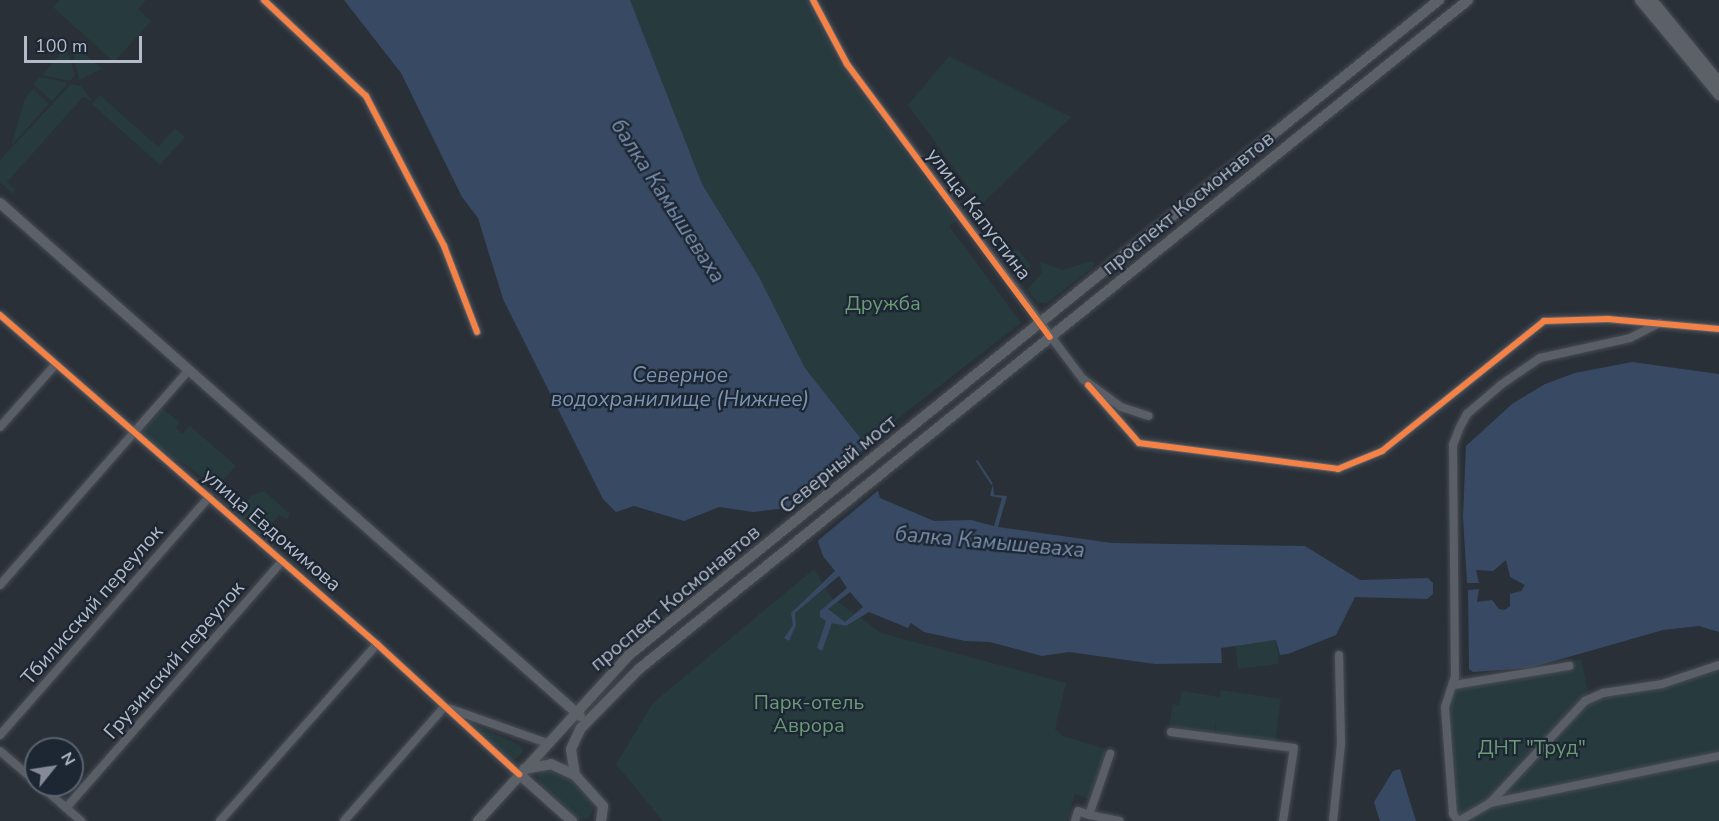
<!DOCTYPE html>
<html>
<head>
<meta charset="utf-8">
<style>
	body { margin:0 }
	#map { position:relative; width:1719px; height:821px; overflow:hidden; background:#2a3038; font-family:"Nunito Sans",sans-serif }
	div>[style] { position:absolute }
	.green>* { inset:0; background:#273a3e; transform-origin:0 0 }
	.water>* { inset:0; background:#384963 }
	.pier>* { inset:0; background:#2a3038 }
	.stream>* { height:2px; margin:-1px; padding:0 1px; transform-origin:1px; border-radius:1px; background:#384963 }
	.roads { filter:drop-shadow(0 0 2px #484c53) drop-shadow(0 0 2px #484c53) }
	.minor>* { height:8px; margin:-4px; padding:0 4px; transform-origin:4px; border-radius:4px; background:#5a5e66 }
	.major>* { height:10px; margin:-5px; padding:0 5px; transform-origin:5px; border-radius:5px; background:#5c6168 }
	.cycleway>* { height:6px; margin:-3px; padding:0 3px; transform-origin:3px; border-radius:3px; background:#f48246 }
	span { translate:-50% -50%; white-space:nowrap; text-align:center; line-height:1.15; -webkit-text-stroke:4.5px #1d2633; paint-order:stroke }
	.street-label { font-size:20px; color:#b4bcc9 }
	.park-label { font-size:20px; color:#6b9a76 }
	.water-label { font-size:21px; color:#7c92b1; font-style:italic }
	.north { position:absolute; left:24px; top:737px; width:60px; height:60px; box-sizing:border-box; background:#1d2633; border:2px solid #59626f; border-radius:50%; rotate:60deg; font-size:16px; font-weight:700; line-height:24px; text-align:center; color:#b4bcc9 }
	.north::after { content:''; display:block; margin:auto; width:21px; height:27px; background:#848b96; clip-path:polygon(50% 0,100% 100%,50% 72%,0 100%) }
	.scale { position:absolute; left:24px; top:36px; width:118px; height:27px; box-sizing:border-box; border:3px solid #b4bcc9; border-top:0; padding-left:8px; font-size:18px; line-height:21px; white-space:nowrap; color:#b4bcc9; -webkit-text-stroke:4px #1d2633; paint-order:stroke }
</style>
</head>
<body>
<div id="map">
	<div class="green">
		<div style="clip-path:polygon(60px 0,146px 0,138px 9px,151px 21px,114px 62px,53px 7px)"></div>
		<div style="clip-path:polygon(630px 0,808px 0,838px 62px,956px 221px,949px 226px,1021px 323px,865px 444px,805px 368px,758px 275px,702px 184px)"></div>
		<div style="clip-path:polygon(71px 42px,102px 69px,79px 80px)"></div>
		<div style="clip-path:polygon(66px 47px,75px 75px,70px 81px,42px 75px)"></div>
		<div style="clip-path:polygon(949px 56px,1071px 117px,981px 205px,908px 105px)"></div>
		<div style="clip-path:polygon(40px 77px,68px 83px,52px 101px,33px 84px)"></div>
		<div style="clip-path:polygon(71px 84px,81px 86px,92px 101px,83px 97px,7px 182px,15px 190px,12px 193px,0 182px,0 160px)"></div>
		<div style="clip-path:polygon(33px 89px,49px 104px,11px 146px,25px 99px)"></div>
		<div style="clip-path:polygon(100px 95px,158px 147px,175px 128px,185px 137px,160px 165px,92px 104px)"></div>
		<div style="clip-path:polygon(1003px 246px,1019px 251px,1031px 265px,1028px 275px,1016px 276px,1001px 255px)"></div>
		<div style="clip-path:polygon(1091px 261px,1095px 263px,1092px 268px,1047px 303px,1037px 302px,1027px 290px,1042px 273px,1040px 262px,1063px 270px)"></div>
		<div style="clip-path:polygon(162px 409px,180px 422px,176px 428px,182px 434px,190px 426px,236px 466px,217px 487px,181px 462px,170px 459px,144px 437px,144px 429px)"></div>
		<div style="clip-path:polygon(264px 491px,290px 514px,287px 519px,279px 515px,260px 537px,237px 517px,251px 496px)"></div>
		<div style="clip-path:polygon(814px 569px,831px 597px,881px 633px,1066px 683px,1055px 729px,1063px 736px,1106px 749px,1090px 799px,1075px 794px,1067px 821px,663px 821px,616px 764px,653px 703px)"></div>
		<div style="left:1276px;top:640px;width:24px;height:41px;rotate:83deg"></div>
		<div style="clip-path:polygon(1581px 659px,1589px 697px,1719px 667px,1719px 821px,1460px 821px,1451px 803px,1444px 716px,1456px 678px,1505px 676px)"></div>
		<div style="clip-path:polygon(1221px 690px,1281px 699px,1275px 743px,1215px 733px,1217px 715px,1214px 733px,1169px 726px,1173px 704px,1179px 705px,1182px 691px,1220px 697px)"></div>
		<div style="clip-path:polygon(471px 723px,520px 745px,523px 752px,513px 761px,509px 760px,469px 726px)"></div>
		<div style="clip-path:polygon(548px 768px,561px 771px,591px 799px,594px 808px,589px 818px,575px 820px,540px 788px,538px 775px)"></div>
	</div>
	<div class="water">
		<div style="clip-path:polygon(evenodd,344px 0,630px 0,702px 184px,758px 275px,805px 368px,865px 444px,880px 498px,934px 521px,971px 520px,994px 526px,1002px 498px,990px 496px,993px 484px,994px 495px,1007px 496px,998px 527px,1112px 543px,1305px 546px,1360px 580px,1428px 578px,1433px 583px,1433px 594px,1427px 599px,1355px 597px,1336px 635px,1288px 654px,1280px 655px,1276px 640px,1221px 648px,1222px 663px,1155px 664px,1069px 652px,1042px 656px,990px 642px,965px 641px,924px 632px,911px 623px,908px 628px,869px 612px,846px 626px,832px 623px,822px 651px,817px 648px,826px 621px,820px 617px,820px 611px,847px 588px,839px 576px,795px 613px,796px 625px,789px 641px,784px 638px,793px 625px,791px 613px,835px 571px,823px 556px,811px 522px,785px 508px,753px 512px,719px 507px,684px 521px,634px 506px,616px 512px,603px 499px,503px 299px,478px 218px,462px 197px,401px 73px,344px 0,850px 592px,863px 607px,845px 622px,828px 609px,850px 592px)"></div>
		<div style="clip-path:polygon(1632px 362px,1719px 374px,1719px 632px,1699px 626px,1663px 630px,1530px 668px,1473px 672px,1469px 669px,1468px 590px,1479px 589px,1477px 602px,1492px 600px,1499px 609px,1505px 610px,1510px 606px,1510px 594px,1521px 591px,1525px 585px,1510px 577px,1506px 560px,1493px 571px,1476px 570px,1479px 583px,1467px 583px,1463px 517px,1466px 446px,1512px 404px,1545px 384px,1575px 373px)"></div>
		<div style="clip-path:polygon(1400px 769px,1416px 821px,1380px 821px,1374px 802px,1393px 771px)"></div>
	</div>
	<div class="pier">
		<div style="clip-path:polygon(869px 445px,880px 489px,815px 543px,808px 524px,787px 512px)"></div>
	</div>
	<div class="stream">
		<div style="left:977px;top:461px;width:27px;rotate:57deg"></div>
	</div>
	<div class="roads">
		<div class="minor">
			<div style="left:264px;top:0;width:140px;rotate:43.3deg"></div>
			<div style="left:366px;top:96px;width:169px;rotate:62.5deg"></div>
			<div style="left:444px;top:246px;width:92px;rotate:69deg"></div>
			<div style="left:813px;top:0;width:72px;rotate:62deg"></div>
			<div style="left:847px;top:64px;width:394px;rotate:53.2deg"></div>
			<div style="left:1083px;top:379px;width:47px;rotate:36.4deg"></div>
			<div style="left:1121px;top:407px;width:29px;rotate:18deg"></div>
			<div style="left:0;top:315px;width:500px;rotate:41.11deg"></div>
			<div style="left:377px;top:644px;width:193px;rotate:42.5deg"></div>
			<div style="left:1088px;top:385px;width:77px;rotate:48.7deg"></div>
			<div style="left:1139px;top:443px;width:201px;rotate:7.4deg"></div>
			<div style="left:1338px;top:469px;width:48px;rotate:-22.2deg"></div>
			<div style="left:1382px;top:451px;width:208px;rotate:-38.7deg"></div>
			<div style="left:1544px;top:321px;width:64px;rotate:-1.8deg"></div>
			<div style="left:1608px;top:319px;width:111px;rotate:5.1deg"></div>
			<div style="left:0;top:427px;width:84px;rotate:-48.4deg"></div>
			<div style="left:0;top:585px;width:283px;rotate:-48.7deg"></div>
			<div style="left:1454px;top:685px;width:117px;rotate:-9.4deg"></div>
			<div style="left:448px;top:708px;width:105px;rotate:19.5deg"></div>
			<div style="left:1171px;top:732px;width:124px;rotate:7.4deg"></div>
			<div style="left:1294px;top:748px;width:74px;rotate:98.6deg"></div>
			<div style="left:0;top:735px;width:317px;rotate:-48.7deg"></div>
			<div style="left:0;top:751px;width:48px;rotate:40.7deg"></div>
			<div style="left:40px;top:785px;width:55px;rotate:41.3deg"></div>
			<div style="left:1490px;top:803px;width:139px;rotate:-47deg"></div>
			<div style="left:1585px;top:701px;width:20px;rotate:-24deg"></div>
			<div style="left:1603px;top:693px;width:60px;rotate:-8.7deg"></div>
			<div style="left:1662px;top:684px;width:60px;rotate:-18.4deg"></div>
			<div style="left:66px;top:808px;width:328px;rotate:-48.8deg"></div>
			<div style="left:1089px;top:815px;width:31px;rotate:11deg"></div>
			<div style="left:220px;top:821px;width:237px;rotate:-48.4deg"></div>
			<div style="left:344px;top:821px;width:152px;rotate:-48.7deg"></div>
			<div style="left:1075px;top:821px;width:10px;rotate:-73deg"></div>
			<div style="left:1078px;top:811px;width:12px;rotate:20deg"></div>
			<div style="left:1089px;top:815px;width:65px;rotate:-71deg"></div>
			<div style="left:1333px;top:821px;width:77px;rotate:-84.1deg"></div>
			<div style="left:1341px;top:744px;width:89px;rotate:-91.3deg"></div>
			<div style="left:1458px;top:821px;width:9px;rotate:-126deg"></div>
			<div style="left:1453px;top:814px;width:107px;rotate:-94.3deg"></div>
			<div style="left:1445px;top:707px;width:32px;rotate:-72deg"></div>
			<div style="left:1455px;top:677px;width:232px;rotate:-90.5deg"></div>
			<div style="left:1453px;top:445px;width:19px;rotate:-69deg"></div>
			<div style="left:1460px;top:427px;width:15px;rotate:-62deg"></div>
			<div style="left:1467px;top:414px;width:46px;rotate:-40.6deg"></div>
			<div style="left:1502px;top:384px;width:46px;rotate:-34.4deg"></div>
			<div style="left:1540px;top:358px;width:92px;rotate:-12.5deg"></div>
			<div style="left:1630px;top:338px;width:33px;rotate:-27deg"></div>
			<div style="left:1459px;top:821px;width:36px;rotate:-30deg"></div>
			<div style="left:1490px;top:803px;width:234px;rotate:-11.6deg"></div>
		</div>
		<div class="major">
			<div style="left:1640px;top:0;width:124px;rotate:50.3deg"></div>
			<div style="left:1652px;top:0;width:106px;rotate:50.7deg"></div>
			<div style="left:0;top:203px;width:774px;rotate:41.49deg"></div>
			<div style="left:524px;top:769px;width:27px;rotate:-10deg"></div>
			<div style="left:551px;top:764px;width:26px;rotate:25deg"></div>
			<div style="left:519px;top:774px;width:71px;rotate:41.6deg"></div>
			<div style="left:478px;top:821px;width:224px;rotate:-47.7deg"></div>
			<div style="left:629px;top:655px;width:1042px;rotate:-38.96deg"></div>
			<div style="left:601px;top:821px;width:15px;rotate:-82deg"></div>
			<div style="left:603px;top:806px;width:42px;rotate:-132.1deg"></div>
			<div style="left:575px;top:775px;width:26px;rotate:-99deg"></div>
			<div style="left:571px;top:749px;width:23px;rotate:-65deg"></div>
			<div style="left:581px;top:728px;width:83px;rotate:-45.5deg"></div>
			<div style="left:639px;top:669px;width:1065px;rotate:-38.9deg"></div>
		</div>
	</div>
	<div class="cycleway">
		<div style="left:264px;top:0;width:140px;rotate:43.3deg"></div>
		<div style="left:366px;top:96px;width:169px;rotate:62.5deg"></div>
		<div style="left:444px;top:246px;width:92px;rotate:69deg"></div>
		<div style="left:813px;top:0;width:72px;rotate:62deg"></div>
		<div style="left:847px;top:64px;width:340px;rotate:53.4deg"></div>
		<div style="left:0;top:315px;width:500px;rotate:41.11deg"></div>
		<div style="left:377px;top:644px;width:193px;rotate:42.5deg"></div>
		<div style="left:1088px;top:385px;width:77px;rotate:48.7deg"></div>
		<div style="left:1139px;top:443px;width:201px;rotate:7.4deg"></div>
		<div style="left:1338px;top:469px;width:48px;rotate:-22.2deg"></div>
		<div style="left:1382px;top:451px;width:208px;rotate:-38.7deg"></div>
		<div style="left:1544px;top:321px;width:64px;rotate:-1.8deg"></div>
		<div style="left:1608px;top:319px;width:111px;rotate:5.1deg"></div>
	</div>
	<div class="street-label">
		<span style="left:1188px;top:203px;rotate:-39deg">проспект Космонавтов</span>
		<span style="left:979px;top:214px;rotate:53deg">улица Капустина</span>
		<span style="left:838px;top:464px;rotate:-39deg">Северный мост</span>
		<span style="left:272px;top:530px;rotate:41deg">улица Евдокимова</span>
		<span style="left:675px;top:598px;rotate:-40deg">проспект Космонавтов</span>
		<span style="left:92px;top:605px;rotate:-49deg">Тбилисский переулок</span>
		<span style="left:174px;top:660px;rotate:-49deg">Грузинский переулок</span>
	</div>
	<div class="park-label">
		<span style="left:883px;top:303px">Дружба</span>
		<span style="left:809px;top:714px">Парк-отель<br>Аврора</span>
		<span style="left:1532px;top:747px">ДНТ "Труд"</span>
	</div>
	<div class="water-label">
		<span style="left:668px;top:201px;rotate:57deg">балка Камышеваха</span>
		<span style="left:680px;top:387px">Северное<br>водохранилище (Нижнее)</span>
		<span style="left:990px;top:542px;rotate:5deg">балка Камышеваха</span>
	</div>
	<div class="north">N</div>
	<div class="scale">100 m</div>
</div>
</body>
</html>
